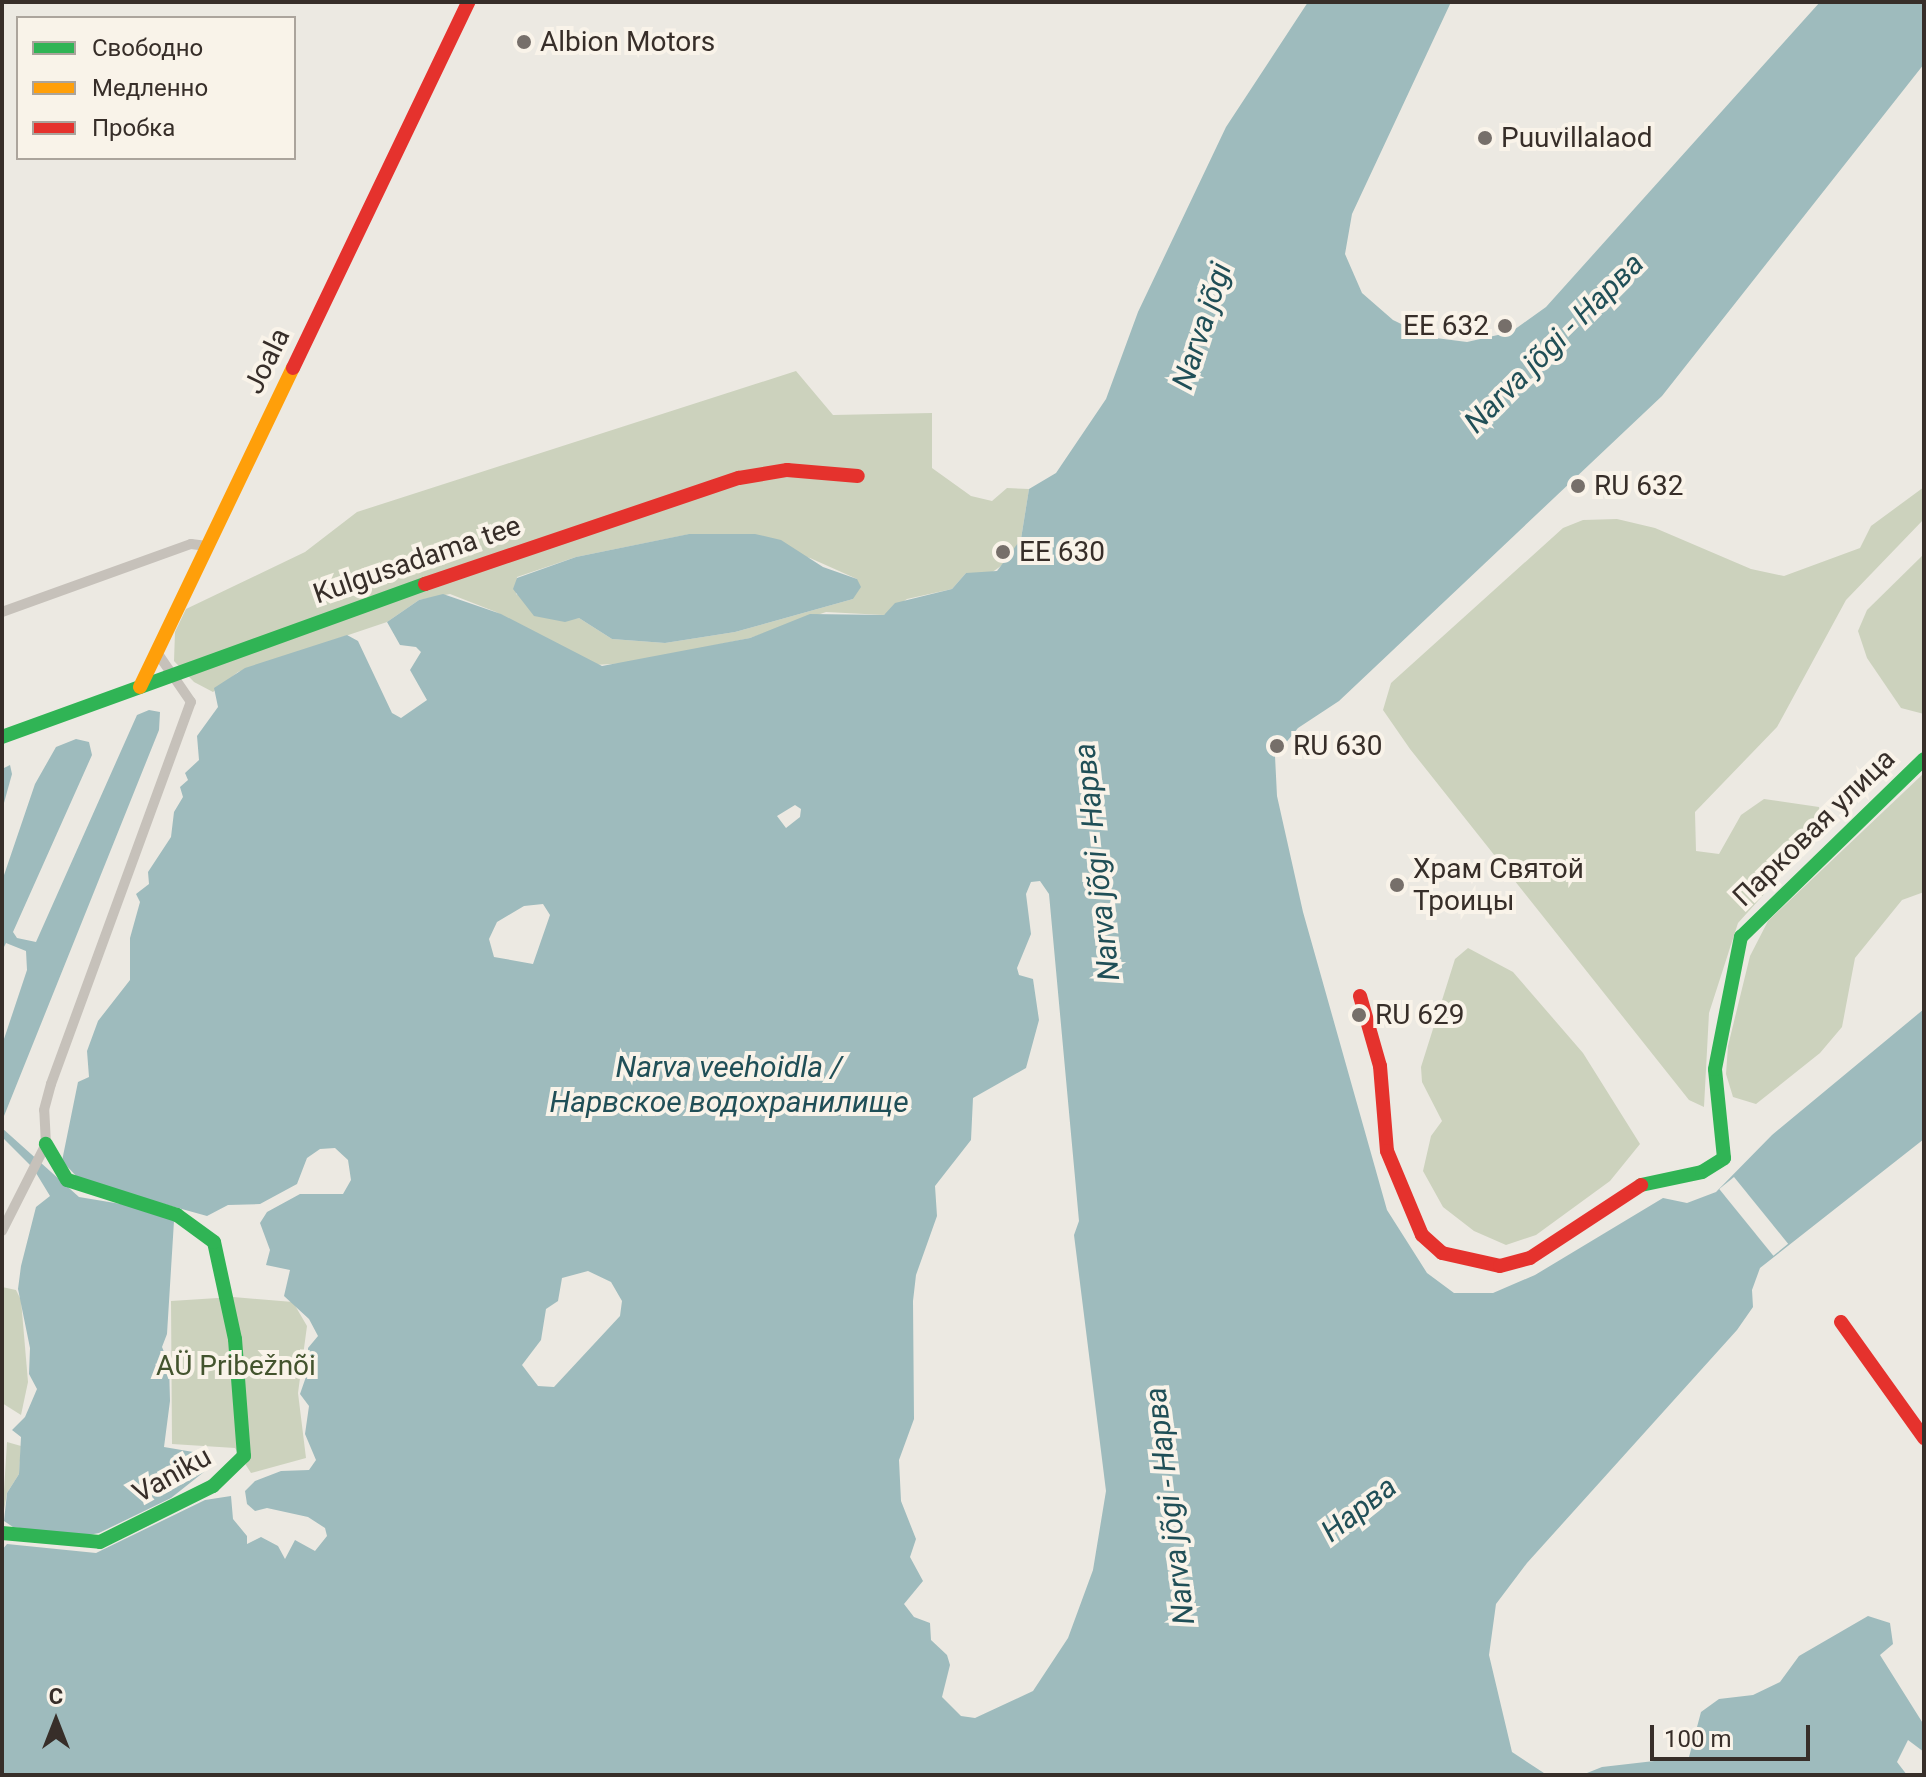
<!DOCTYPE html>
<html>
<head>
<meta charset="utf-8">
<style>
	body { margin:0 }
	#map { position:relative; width:1926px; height:1777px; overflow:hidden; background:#ece9e2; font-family:Roboto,sans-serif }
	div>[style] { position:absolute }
	.green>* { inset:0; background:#ccd2bd }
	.water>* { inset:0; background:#9ebbbd }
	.pier>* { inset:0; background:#ece9e2; transform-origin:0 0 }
	.street>* { height:10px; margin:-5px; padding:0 5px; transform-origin:5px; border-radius:5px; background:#c6c1ba }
	.fast>* { height:14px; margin:-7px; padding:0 7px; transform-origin:7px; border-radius:7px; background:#30b455 }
	.slow>* { height:14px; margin:-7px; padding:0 7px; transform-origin:7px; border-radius:7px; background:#ff9f0a }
	.jam>* { height:14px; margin:-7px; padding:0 7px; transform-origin:7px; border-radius:7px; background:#e5322d }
	.dots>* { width:22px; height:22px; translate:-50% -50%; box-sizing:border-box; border:4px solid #f9f3e9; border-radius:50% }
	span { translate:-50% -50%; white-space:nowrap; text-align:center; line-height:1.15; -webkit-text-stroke:8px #f9f3e9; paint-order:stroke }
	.poi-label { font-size:28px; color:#372e29 }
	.left { translate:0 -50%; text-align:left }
	.right { translate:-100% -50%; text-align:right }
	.street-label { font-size:28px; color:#372e29 }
	.park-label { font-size:28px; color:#43542e }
	.water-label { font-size:30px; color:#204f57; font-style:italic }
	.frame { position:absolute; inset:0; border:4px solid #372e29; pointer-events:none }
	.legend { position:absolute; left:16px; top:16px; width:280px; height:144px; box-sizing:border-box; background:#f9f3e9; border:2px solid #aba49c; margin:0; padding:10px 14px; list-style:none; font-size:24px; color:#372e29 }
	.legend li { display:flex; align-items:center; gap:16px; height:40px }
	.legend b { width:40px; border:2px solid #aba49c }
	.north { position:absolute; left:16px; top:1681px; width:80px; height:80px; -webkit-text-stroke:6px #f9f3e9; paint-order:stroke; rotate:0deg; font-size:22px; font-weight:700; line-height:32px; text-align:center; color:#372e29 }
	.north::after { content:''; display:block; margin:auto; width:28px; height:36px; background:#372e29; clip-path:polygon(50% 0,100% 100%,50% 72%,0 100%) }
	.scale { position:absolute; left:1650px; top:1725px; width:160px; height:36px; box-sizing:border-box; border:4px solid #372e29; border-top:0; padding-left:10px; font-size:24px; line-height:28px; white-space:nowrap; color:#372e29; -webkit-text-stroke:6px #f9f3e9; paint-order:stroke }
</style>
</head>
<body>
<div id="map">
	<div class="green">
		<div style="clip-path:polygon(evenodd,796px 371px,833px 415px,932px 413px,932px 468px,971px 496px,992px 501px,1007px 488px,1029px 489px,1021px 539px,1008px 561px,991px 573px,966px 573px,952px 589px,907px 599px,884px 615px,826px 612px,750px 638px,630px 663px,594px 665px,496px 612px,450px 594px,419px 600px,387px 622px,238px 672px,213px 692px,194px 682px,174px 661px,175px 632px,186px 609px,305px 552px,357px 512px,796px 371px,690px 534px,810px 558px,857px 579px,853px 599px,735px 632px,665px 643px,612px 639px,579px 618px,571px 619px,516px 594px,517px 577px,576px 557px,690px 534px)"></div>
		<div style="clip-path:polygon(1924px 487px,1924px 519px,1846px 600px,1777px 727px,1695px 812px,1696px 851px,1719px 854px,1741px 815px,1764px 799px,1819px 807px,1822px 830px,1738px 923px,1709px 1013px,1704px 1107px,1689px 1100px,1410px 749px,1383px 710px,1391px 683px,1563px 528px,1583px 520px,1617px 519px,1655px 528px,1751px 569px,1784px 576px,1860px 548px,1871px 526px)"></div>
		<div style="clip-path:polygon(1924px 554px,1924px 714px,1901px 708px,1867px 658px,1858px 631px,1867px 610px)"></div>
		<div style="clip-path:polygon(1924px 773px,1924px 892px,1902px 900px,1855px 958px,1842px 1027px,1820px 1053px,1756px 1104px,1733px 1097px,1726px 1074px,1728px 1046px,1750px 956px,1768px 921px)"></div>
		<div style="clip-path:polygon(1468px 948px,1513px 972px,1583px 1053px,1640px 1144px,1610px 1181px,1536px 1235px,1506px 1245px,1474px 1231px,1443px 1207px,1423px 1171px,1431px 1136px,1442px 1121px,1422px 1082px,1421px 1067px,1455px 959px)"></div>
		<div style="clip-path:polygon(2px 1287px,16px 1290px,21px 1300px,28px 1382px,21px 1415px,2px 1403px)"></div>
		<div style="clip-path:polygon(233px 1297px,293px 1302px,307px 1326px,298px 1393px,306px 1458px,251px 1473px,235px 1448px,172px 1444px,171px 1301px)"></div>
		<div style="clip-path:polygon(7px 1442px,21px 1446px,19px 1474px,7px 1493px,2px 1522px)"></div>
	</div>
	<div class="water">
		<div style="clip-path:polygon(evenodd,1308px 2px,1451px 2px,1352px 214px,1345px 254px,1362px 293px,1393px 320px,1428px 337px,1467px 342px,1511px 332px,1546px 307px,1820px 2px,1924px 2px,1924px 64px,1662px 396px,1339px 701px,1298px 728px,1275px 756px,1277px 796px,1303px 912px,1387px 1210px,1427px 1273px,1454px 1293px,1493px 1293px,1535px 1275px,1663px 1198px,1687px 1203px,1716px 1192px,1772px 1135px,1924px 1009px,1924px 1139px,1760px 1268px,1752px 1290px,1753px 1307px,1737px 1330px,1527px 1563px,1496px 1604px,1489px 1655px,1512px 1752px,1547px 1775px,2px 1775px,2px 1550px,7px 1544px,96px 1553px,205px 1500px,231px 1496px,233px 1519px,247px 1536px,247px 1544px,261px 1537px,278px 1546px,285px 1559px,295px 1540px,315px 1551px,327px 1536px,325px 1528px,308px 1517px,267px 1508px,255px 1511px,247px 1504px,245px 1491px,255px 1481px,281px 1471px,309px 1470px,316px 1460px,305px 1434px,309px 1406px,300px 1394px,308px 1371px,308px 1348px,318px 1336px,309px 1319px,284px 1296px,290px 1270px,266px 1265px,270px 1250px,260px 1223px,267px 1212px,300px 1194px,343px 1194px,351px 1180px,348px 1160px,335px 1148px,320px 1149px,307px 1158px,297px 1184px,260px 1204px,228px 1205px,207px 1216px,81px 1181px,62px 1161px,78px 1082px,89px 1077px,87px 1051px,98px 1021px,130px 980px,130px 938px,140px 902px,136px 894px,149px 884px,148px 872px,171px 837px,174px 812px,183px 797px,180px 787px,188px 780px,185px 773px,199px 760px,197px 736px,218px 707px,214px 688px,245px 668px,347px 635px,358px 641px,392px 713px,401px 718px,427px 700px,410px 670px,421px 652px,416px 647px,400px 645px,387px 622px,419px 600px,443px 594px,501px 614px,602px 666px,750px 638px,810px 614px,884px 615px,895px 603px,952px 589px,966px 573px,997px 571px,1021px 539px,1029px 489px,1056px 473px,1106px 399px,1138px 312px,1226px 127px,1308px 2px,795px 805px,801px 809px,800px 817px,786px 828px,777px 816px,795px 805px,1308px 2px,1040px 881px,1049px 894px,1079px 1221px,1074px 1235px,1106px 1491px,1093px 1570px,1068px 1638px,1033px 1691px,975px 1718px,961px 1716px,942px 1697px,950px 1665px,947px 1655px,931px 1640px,930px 1623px,914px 1617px,904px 1604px,923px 1581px,910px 1557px,916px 1539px,901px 1501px,899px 1460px,914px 1419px,913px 1301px,916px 1275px,937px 1216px,935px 1186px,971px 1140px,973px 1098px,1026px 1068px,1039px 1020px,1033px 979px,1019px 975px,1017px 968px,1031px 934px,1026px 894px,1031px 882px,1040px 881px,1308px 2px,543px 904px,550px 915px,533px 964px,494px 957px,489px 939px,497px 922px,524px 906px,543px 904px,1308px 2px,588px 1271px,611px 1282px,622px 1301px,620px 1316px,554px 1387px,538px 1386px,522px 1365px,541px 1340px,546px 1309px,558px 1301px,562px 1278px,588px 1271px)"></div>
		<div style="clip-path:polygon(689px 534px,755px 534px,781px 540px,823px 567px,857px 579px,861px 587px,853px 599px,735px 632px,665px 643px,612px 639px,579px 618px,565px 622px,534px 616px,513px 589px,517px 578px,576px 557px)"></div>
		<div style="clip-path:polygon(149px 710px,160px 712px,159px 730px,2px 1121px,2px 1045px,27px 970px,26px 951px,6px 943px,2px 951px,2px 881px,35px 784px,56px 747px,76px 739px,89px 742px,92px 755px,13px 932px,17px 938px,36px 942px,137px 715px)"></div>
		<div style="clip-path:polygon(10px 765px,12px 774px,2px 810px,2px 769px)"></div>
		<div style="clip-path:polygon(2px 1128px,79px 1197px,139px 1207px,174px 1221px,167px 1334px,162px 1347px,169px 1364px,170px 1401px,164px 1447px,205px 1454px,214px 1464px,171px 1498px,99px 1533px,78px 1537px,13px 1527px,4px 1521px,7px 1493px,19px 1474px,21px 1437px,12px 1430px,25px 1417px,37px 1389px,29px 1374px,30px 1348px,18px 1289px,21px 1266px,36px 1207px,50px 1196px,33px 1168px,2px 1137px)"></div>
		<div style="clip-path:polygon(1868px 1616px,1890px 1623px,1893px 1644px,1880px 1655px,1924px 1725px,1924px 1752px,1908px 1740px,1897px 1762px,1907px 1775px,1582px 1775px,1602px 1767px,1689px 1757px,1701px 1712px,1719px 1699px,1753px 1695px,1780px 1682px,1799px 1656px)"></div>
	</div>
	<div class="pier">
		<div style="left:1734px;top:1177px;width:86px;height:19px;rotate:51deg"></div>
	</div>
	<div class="street">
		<div style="left:2px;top:612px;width:201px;rotate:-19.8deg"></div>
		<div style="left:191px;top:544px;width:16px;rotate:7deg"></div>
		<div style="left:2px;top:1231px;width:97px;rotate:-63.2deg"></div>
		<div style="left:46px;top:1144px;width:34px;rotate:-93deg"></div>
		<div style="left:44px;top:1110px;width:27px;rotate:-75deg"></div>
		<div style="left:51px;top:1084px;width:407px;rotate:-69.9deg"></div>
		<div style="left:191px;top:702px;width:58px;rotate:-124.5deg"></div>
	</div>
	<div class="fast">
		<div style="left:2px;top:737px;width:450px;rotate:-19.9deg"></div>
		<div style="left:1641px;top:1185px;width:62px;rotate:-12deg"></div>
		<div style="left:1702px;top:1172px;width:26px;rotate:-32deg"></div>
		<div style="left:1724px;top:1158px;width:89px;rotate:-95.8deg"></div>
		<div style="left:1715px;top:1069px;width:135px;rotate:-78.9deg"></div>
		<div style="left:1741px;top:937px;width:255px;rotate:-44.2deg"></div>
		<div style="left:2px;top:1533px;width:98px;rotate:5.2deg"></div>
		<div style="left:100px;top:1542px;width:126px;rotate:-26.4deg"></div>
		<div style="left:213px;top:1486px;width:43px;rotate:-44.1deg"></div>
		<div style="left:244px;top:1456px;width:117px;rotate:-94.4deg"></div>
		<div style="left:235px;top:1339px;width:99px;rotate:-102.2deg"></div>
		<div style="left:214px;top:1242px;width:46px;rotate:-143.9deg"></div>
		<div style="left:177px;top:1215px;width:115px;rotate:-162.3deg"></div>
		<div style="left:67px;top:1180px;width:42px;rotate:-120.3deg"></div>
	</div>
	<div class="slow">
		<div style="left:140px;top:687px;width:354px;rotate:-64.4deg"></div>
	</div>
	<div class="jam">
		<div style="left:293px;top:368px;width:406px;rotate:-64.4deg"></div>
		<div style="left:425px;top:584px;width:331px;rotate:-18.7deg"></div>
		<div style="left:739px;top:478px;width:49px;rotate:-9.5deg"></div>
		<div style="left:787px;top:470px;width:71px;rotate:4.8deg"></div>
		<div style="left:1360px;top:996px;width:73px;rotate:74.1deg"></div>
		<div style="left:1380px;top:1066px;width:85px;rotate:85.3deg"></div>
		<div style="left:1387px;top:1151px;width:91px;rotate:67.4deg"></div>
		<div style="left:1422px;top:1235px;width:27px;rotate:42deg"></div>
		<div style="left:1442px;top:1253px;width:59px;rotate:12.6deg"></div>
		<div style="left:1500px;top:1266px;width:31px;rotate:-15deg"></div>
		<div style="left:1530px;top:1258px;width:133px;rotate:-33.3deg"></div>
		<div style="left:1841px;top:1322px;width:143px;rotate:54.4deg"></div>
	</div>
	<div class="dots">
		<div style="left:524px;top:42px;background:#766f6a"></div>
		<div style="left:1485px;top:138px;background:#766f6a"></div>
		<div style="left:1505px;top:326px;background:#766f6a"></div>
		<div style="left:1578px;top:486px;background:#766f6a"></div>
		<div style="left:1003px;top:552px;background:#766f6a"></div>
		<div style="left:1277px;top:746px;background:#766f6a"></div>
		<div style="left:1397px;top:885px;background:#766f6a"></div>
		<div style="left:1359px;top:1015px;background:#766f6a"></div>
	</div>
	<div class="poi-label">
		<span class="left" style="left:540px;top:42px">Albion Motors</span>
		<span class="left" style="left:1501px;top:138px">Puuvillalaod</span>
		<span class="right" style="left:1489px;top:326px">EE 632</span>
		<span class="left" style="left:1594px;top:486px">RU 632</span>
		<span class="left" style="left:1019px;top:552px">EE 630</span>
		<span class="left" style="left:1293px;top:746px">RU 630</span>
		<span class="left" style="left:1413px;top:885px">Храм Святой<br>Троицы</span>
		<span class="left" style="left:1375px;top:1015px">RU 629</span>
	</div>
	<div class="street-label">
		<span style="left:267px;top:361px;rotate:-64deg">Joala</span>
		<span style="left:417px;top:560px;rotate:-19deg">Kulgusadama tee</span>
		<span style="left:1814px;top:828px;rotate:-44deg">Парковая улица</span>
		<span style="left:172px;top:1475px;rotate:-29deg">Vaniku</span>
	</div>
	<div class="park-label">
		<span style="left:236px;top:1366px">AÜ Pribežnõi</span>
	</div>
	<div class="water-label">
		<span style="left:1202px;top:326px;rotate:-72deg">Narva jõgi</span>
		<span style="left:1554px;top:343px;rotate:-45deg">Narva jõgi - Нарва</span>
		<span style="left:1097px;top:862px;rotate:-96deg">Narva jõgi - Нарва</span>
		<span style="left:729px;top:1084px">Narva veehoidla /<br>Нарвское водохранилище</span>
		<span style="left:1170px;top:1506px;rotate:-97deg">Narva jõgi - Нарва</span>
		<span style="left:1359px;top:1509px;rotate:-38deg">Нарва</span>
	</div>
	<div class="frame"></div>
	<ul class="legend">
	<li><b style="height:10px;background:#30b455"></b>Свободно</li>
	<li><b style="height:10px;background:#ff9f0a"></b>Медленно</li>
	<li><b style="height:10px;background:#e5322d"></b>Пробка</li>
	</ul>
	<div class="north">С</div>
	<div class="scale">100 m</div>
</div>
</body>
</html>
